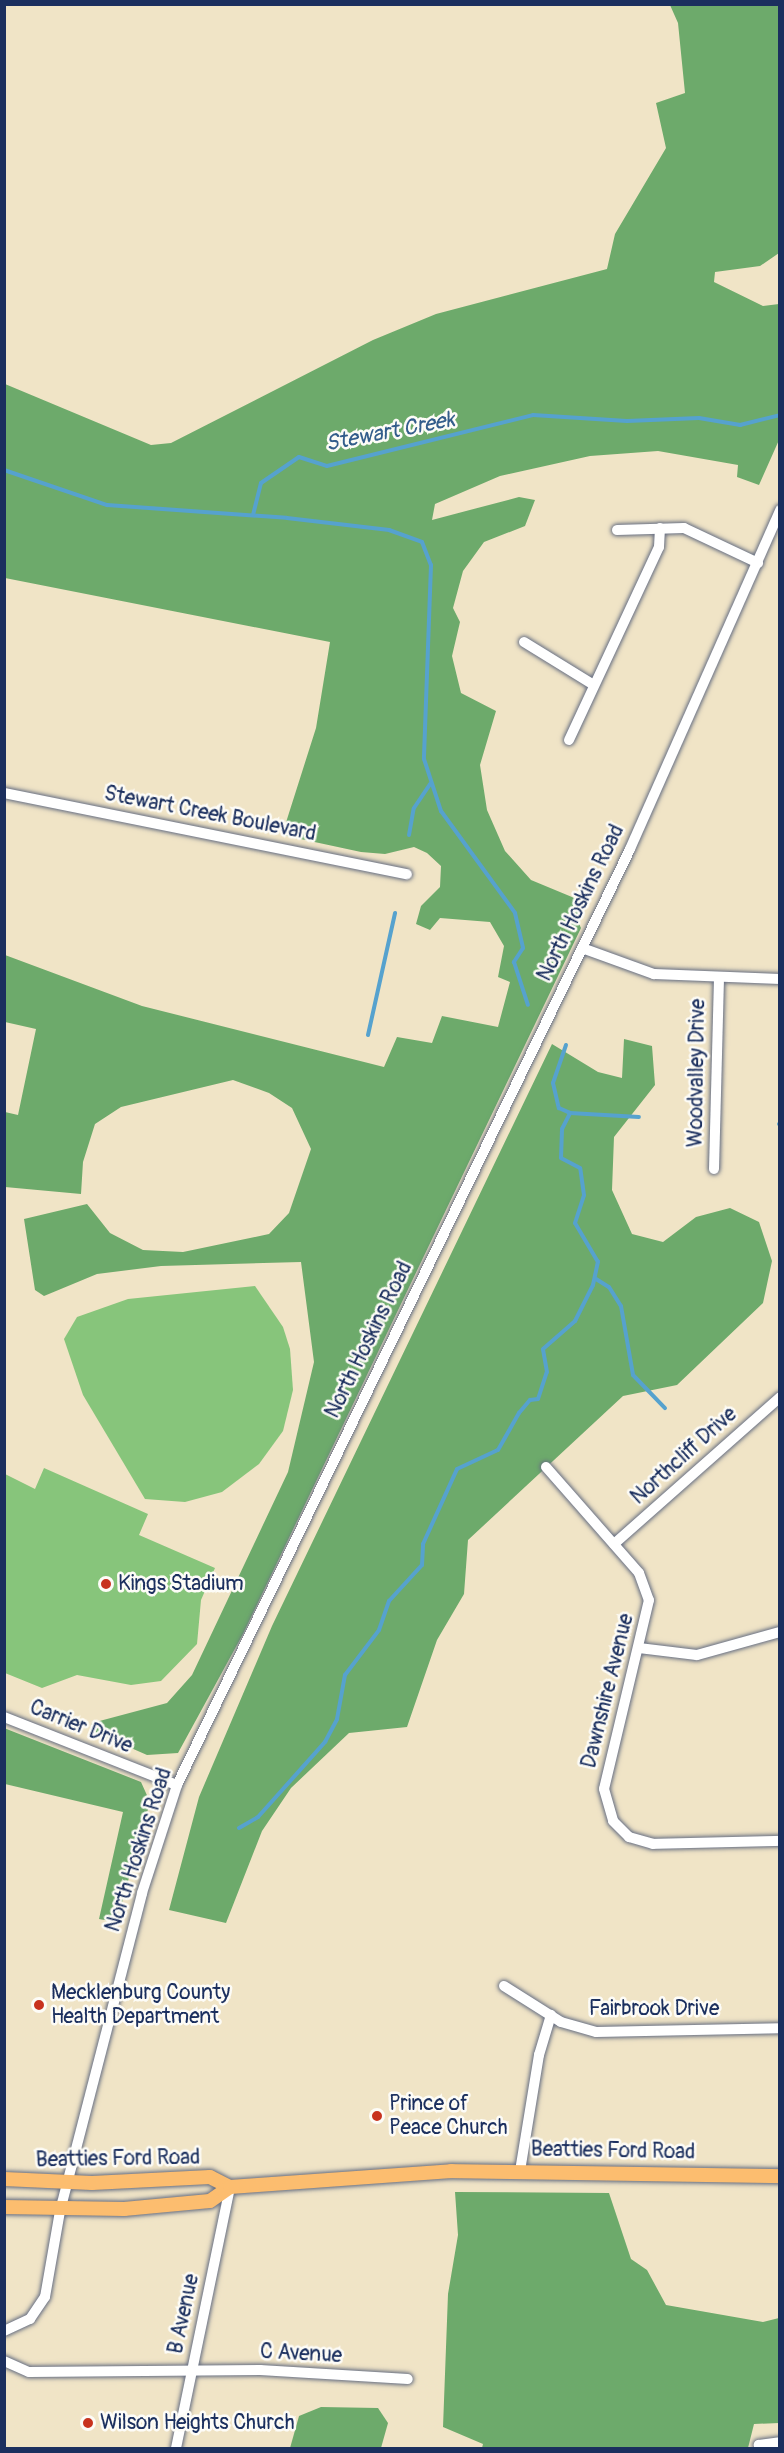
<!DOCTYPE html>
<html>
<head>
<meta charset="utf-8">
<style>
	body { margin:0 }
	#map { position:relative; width:784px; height:2453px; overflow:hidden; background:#f0e4c6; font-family:Pangolin,sans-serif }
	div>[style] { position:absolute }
	.green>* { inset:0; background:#87c57b }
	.forest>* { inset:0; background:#6daa6b }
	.stream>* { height:4px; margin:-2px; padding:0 2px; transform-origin:2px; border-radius:2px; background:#56a2ce }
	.roads { filter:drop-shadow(0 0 2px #666e82) drop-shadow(0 0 2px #666e82) }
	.minor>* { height:10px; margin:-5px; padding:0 5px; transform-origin:5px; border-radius:5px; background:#fff }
	.major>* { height:14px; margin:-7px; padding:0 7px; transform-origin:7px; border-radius:7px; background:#fcbd6f }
	.dots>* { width:16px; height:16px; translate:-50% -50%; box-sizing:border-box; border:3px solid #fdfcf7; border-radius:50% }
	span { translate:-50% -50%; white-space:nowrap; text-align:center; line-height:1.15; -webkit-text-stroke:5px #fdfcf7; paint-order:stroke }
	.street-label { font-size:21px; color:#1b2f5e }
	.poi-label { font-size:21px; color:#1b2f5e }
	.left { translate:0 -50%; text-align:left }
	.water-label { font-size:22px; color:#335d8b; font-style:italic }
	.frame { position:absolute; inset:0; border:6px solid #1b2f5e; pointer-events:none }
</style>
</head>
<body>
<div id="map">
	<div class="green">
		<div style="clip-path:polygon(255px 1286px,283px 1327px,290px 1349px,293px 1390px,283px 1431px,259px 1464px,222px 1492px,185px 1502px,145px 1499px,83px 1395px,64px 1339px,77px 1317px,128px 1299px)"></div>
		<div style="clip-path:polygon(44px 1468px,148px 1514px,139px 1535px,215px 1568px,201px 1600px,197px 1644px,161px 1681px,131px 1685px,77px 1675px,42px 1688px,5px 1673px,5px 1474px,35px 1489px)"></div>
	</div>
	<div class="forest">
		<div style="clip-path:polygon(670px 5px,779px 5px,779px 253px,760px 266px,715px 272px,714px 282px,763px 306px,779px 304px,779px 440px,759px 485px,737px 477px,738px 465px,658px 451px,590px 456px,500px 476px,435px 504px,432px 520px,519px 497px,535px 500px,525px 526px,484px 542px,463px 571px,453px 608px,460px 622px,452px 656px,461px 693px,496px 711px,480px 765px,487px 810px,505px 851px,531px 880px,584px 902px,576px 917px,581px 928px,243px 1634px,178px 1753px,147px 1755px,90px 1730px,92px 1723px,167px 1703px,192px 1675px,288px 1472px,314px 1362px,301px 1262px,161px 1266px,97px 1274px,44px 1296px,35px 1290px,24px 1219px,87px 1204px,110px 1233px,143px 1250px,183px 1252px,269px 1234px,289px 1213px,311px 1149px,292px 1108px,269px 1093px,233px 1080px,121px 1107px,95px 1124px,83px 1162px,81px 1194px,5px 1187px,5px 1112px,18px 1115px,36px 1029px,5px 1022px,5px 955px,142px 1006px,384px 1067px,397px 1037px,432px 1043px,442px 1016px,498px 1027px,510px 982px,498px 977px,504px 946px,490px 922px,440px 918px,430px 930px,416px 924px,421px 906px,440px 887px,441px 866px,427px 853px,414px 847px,385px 854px,361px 852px,282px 835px,316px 728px,330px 642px,5px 578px,5px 384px,151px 445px,171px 443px,373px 340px,436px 314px,607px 269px,615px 234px,666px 148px,656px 103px,685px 93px,678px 23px)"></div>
		<div style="clip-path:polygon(624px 1039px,652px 1046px,655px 1085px,614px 1137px,612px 1190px,632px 1234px,663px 1242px,696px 1217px,730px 1208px,759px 1222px,772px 1261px,763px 1303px,677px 1385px,623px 1396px,468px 1540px,464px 1594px,437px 1640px,407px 1727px,349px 1733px,291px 1788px,262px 1831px,226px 1923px,169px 1910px,199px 1797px,272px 1626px,552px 1044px,598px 1072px,622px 1078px)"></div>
		<div style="clip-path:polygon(4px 1728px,141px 1782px,150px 1802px,120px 1910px,110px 1921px,99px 1919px,123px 1812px,5px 1784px)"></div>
		<div style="clip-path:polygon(455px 2192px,609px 2193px,631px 2259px,647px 2270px,666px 2305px,763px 2322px,779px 2318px,779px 2423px,754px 2424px,748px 2448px,482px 2448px,483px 2444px,443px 2427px,448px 2294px,458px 2235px)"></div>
		<div style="clip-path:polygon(321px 2407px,378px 2408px,388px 2423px,381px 2448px,290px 2448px,299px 2416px)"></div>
	</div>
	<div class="stream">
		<div style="left:4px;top:470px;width:109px;rotate:18.8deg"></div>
		<div style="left:107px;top:505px;width:180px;rotate:4.1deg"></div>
		<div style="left:287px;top:518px;width:103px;rotate:6.7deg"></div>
		<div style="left:389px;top:530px;width:35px;rotate:20deg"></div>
		<div style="left:422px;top:542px;width:25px;rotate:69deg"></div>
		<div style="left:431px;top:565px;width:194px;rotate:92.1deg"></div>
		<div style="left:424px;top:759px;width:55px;rotate:71.9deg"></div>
		<div style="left:441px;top:811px;width:126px;rotate:54deg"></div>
		<div style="left:515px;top:913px;width:36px;rotate:77deg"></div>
		<div style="left:523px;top:948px;width:17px;rotate:123deg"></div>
		<div style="left:514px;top:962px;width:45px;rotate:72deg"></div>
		<div style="left:253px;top:515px;width:33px;rotate:-76deg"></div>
		<div style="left:261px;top:483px;width:46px;rotate:-34.4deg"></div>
		<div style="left:299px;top:457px;width:29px;rotate:18deg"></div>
		<div style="left:327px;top:466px;width:212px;rotate:-13.9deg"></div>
		<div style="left:533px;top:415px;width:94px;rotate:3.7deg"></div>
		<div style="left:627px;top:421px;width:72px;rotate:-2.4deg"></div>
		<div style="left:699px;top:418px;width:42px;rotate:9.7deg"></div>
		<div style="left:740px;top:425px;width:41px;rotate:-14deg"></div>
		<div style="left:409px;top:835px;width:27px;rotate:-80deg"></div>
		<div style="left:414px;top:808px;width:29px;rotate:-56deg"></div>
		<div style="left:368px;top:1035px;width:125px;rotate:-77.5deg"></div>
		<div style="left:566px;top:1045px;width:40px;rotate:108.9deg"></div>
		<div style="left:553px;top:1083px;width:26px;rotate:77deg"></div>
		<div style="left:559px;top:1108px;width:12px;rotate:24deg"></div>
		<div style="left:570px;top:1113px;width:69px;rotate:3.3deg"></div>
		<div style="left:779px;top:1124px;width:1px"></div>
		<div style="left:596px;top:1279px;width:15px;rotate:32deg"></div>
		<div style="left:609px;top:1287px;width:22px;rotate:58deg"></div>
		<div style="left:621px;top:1306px;width:70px;rotate:80.1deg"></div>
		<div style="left:633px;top:1375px;width:46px;rotate:45.9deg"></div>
		<div style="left:239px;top:1828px;width:22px;rotate:-30deg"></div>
		<div style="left:258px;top:1817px;width:101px;rotate:-48.2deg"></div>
		<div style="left:325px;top:1742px;width:26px;rotate:-62deg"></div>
		<div style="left:337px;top:1719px;width:45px;rotate:-79.7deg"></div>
		<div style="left:345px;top:1675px;width:56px;rotate:-52.9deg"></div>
		<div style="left:379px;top:1630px;width:31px;rotate:-71deg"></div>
		<div style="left:389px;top:1601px;width:49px;rotate:-47.5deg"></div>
		<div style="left:422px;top:1565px;width:21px;rotate:-87deg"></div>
		<div style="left:423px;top:1544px;width:82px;rotate:-65.6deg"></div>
		<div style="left:457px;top:1469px;width:45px;rotate:-24.9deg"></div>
		<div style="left:498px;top:1450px;width:43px;rotate:-60.4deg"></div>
		<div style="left:519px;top:1413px;width:17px;rotate:-50deg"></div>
		<div style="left:530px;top:1400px;width:8px;rotate:-7deg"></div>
		<div style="left:538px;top:1399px;width:28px;rotate:-72deg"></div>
		<div style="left:547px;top:1372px;width:23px;rotate:-100deg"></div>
		<div style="left:543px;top:1349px;width:43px;rotate:-41.2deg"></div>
		<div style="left:575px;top:1321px;width:40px;rotate:-63.4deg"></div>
		<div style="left:593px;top:1285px;width:24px;rotate:-78deg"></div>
		<div style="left:598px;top:1262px;width:45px;rotate:-120.5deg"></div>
		<div style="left:575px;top:1223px;width:29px;rotate:-72deg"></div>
		<div style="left:584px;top:1195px;width:27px;rotate:-98deg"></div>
		<div style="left:580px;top:1168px;width:21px;rotate:-152deg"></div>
		<div style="left:561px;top:1158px;width:29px;rotate:-88deg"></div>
		<div style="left:562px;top:1129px;width:18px;rotate:-63deg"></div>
	</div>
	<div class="roads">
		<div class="minor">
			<div style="left:617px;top:530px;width:67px;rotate:-1.7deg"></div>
			<div style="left:684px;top:528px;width:82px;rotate:25.3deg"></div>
			<div style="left:524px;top:642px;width:82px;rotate:31.6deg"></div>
			<div style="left:569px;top:740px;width:213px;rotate:-65deg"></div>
			<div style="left:659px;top:547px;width:19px;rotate:-87deg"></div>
			<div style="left:4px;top:793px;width:411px;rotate:11.4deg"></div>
			<div style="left:582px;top:948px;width:77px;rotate:19.9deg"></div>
			<div style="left:654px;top:974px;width:126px;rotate:2.3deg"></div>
			<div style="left:714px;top:1169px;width:191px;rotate:-88.5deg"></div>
			<div style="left:546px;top:1467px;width:141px;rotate:48.7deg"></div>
			<div style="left:639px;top:1573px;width:29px;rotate:70deg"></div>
			<div style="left:649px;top:1600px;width:194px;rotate:103.4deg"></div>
			<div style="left:604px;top:1789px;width:33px;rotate:74deg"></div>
			<div style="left:613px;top:1821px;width:23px;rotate:45deg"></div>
			<div style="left:629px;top:1837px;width:25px;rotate:16deg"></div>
			<div style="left:653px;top:1844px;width:127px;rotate:-1.4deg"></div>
			<div style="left:614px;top:1544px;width:222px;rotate:-41.5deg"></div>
			<div style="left:639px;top:1648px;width:58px;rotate:6.9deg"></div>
			<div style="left:697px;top:1655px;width:86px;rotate:-15.5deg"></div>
			<div style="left:4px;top:1717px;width:186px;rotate:21.5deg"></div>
			<div style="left:504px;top:1986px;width:67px;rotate:32.3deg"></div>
			<div style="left:561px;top:2022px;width:36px;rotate:16deg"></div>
			<div style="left:596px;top:2032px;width:184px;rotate:-1.2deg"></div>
			<div style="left:520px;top:2171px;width:118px;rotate:-80.7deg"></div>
			<div style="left:539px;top:2055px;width:42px;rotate:-73.3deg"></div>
			<div style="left:4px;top:2331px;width:29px;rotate:-25deg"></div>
			<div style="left:30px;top:2319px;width:27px;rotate:-56deg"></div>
			<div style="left:45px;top:2297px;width:87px;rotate:-80.1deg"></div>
			<div style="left:60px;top:2211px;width:328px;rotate:-75.5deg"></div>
			<div style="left:142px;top:1893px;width:114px;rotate:-72deg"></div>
			<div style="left:177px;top:1785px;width:1040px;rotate:-64.17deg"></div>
			<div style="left:630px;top:849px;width:371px;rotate:-66.1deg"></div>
			<div style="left:4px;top:2361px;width:27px;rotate:24deg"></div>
			<div style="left:29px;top:2372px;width:231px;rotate:-0.5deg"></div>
			<div style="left:260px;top:2370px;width:148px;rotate:3.5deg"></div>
			<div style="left:176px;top:2448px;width:267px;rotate:-78.3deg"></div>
			<div style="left:766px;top:2448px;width:8px;rotate:-157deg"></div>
			<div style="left:759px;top:2445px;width:21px;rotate:-8deg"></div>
		</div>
		<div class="major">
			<div style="left:4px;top:2179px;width:88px;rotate:2.6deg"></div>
			<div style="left:92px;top:2183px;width:118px;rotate:-2.9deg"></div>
			<div style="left:210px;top:2177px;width:22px;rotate:27deg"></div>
			<div style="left:4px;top:2207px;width:120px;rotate:1deg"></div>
			<div style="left:124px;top:2209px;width:86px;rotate:-5.3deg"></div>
			<div style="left:210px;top:2201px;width:24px;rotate:-35deg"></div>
			<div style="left:230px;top:2187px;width:222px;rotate:-4.1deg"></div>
			<div style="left:451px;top:2171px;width:329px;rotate:0.9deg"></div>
		</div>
	</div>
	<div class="dots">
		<div style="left:106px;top:1584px;background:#c8321e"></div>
		<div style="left:39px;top:2005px;background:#c8321e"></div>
		<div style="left:377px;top:2116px;background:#c8321e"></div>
		<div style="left:88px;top:2423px;background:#c8321e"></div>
	</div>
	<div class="street-label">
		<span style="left:210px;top:814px;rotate:11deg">Stewart Creek Boulevard</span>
		<span style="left:581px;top:903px;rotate:-64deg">North Hoskins Road</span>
		<span style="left:697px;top:1073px;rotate:-89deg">Woodvalley Drive</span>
		<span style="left:369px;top:1340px;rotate:-64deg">North Hoskins Road</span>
		<span style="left:684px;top:1456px;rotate:-42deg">Northcliff Drive</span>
		<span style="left:608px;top:1691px;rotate:-76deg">Dawnshire Avenue</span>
		<span style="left:81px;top:1727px;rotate:22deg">Carrier Drive</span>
		<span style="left:139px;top:1850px;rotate:-72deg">North Hoskins Road</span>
		<span style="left:654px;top:2009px">Fairbrook Drive</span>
		<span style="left:613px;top:2151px;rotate:1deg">Beatties Ford Road</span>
		<span style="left:118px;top:2159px;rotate:-1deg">Beatties Ford Road</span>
		<span style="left:184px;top:2314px;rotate:-78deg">B Avenue</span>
		<span style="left:301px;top:2354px;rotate:3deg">C Avenue</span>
	</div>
	<div class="poi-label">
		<span class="left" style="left:118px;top:1584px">Kings Stadium</span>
		<span class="left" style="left:51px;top:2005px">Mecklenburg County<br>Health Department</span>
		<span class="left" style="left:389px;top:2116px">Prince of<br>Peace Church</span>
		<span class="left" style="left:100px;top:2423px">Wilson Heights Church</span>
	</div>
	<div class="water-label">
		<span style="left:390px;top:432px;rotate:-11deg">Stewart Creek</span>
	</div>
	<div class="frame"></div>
</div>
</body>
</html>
